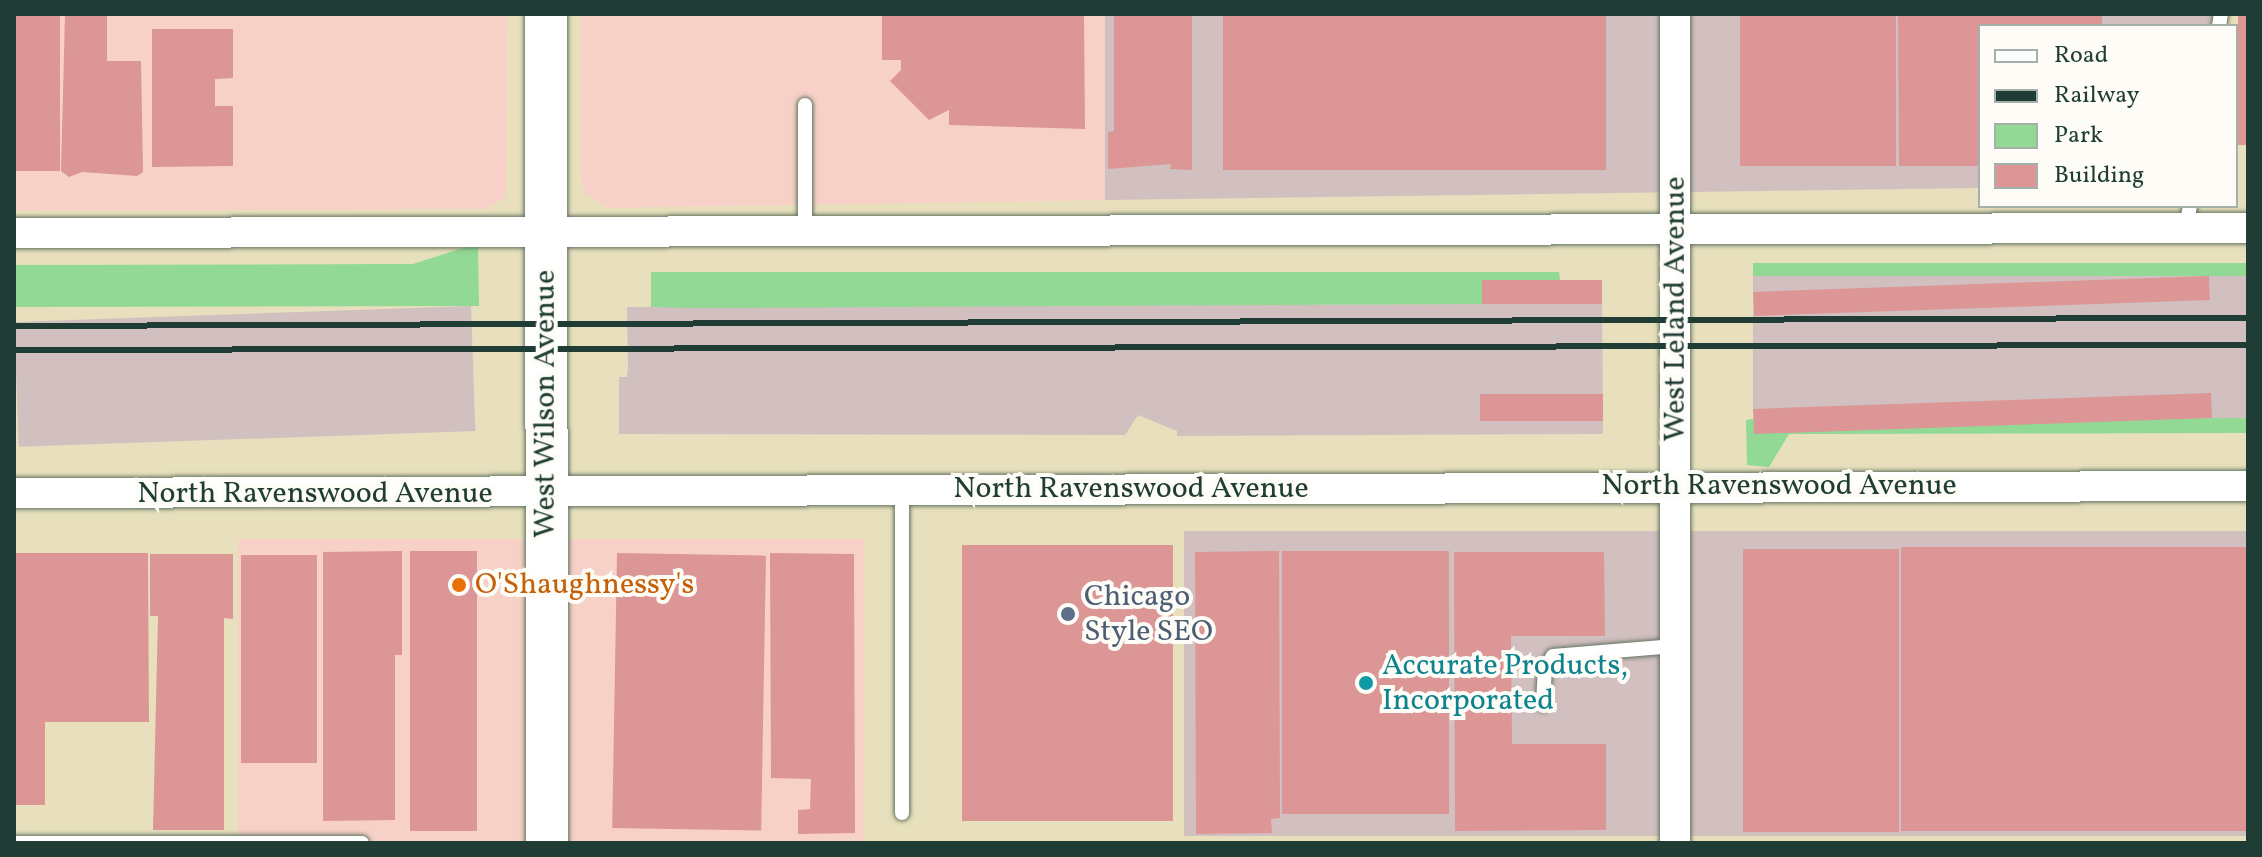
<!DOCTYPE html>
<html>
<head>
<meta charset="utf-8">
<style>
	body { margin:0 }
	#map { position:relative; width:2262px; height:857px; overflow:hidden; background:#e8e0bc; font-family:Vollkorn,serif }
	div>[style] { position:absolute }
	.built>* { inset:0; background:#f7d1c7; transform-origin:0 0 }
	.industrial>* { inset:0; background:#d2bfc0; transform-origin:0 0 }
	.green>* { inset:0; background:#91d994; transform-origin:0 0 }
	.building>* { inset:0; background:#dc9695; transform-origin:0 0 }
	.roads { filter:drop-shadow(0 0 2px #657664) drop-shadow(0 0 2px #657664) }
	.lane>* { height:14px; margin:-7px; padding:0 7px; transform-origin:7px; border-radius:7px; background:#fff }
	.street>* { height:30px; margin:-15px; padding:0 15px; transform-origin:15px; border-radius:15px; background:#fff }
	.secondary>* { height:42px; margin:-21px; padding:0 21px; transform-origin:21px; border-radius:21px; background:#fff }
	.rail>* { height:6px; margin:-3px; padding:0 3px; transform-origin:3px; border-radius:3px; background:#1f3d34 }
	.dots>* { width:22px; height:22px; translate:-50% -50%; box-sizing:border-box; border:4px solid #fdfcf7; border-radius:50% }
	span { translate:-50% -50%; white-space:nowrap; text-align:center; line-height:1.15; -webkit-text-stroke:8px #fdfcf7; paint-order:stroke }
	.street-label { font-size:30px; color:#1f3d34 }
	.food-label { font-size:30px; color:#c56008 }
	.left { translate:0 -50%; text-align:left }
	.service-label { font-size:30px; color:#4e5e75 }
	.culture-label { font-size:30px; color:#0d838f }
	.frame { position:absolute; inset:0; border:16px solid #1f3d34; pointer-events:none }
	.legend { position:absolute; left:1978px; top:24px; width:260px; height:184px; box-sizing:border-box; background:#fdfcf7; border:2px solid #a4b0a9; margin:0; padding:10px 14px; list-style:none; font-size:24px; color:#1f3d34 }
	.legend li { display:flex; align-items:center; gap:16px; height:40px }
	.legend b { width:40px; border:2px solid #a4b0a9 }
</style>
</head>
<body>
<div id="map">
	<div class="built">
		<div style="clip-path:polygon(14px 14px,507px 14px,506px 197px,486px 209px,14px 211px)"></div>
		<div style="clip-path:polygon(581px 14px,1105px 14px,1105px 200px,608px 208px,584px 193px,581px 177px)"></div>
		<div style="left:238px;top:539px;width:626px;height:304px"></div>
	</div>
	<div class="industrial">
		<div style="clip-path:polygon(1105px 14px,2214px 14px,2212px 26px,1980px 26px,1980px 188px,1105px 200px)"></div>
		<div style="left:2248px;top:276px;width:142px;height:495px;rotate:90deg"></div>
		<div style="clip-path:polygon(1482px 280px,1602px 280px,1603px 434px,1177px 436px,1177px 431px,1138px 415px,1125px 435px,619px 434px,619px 377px,627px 377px,628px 366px,627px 307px,1481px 304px)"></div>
		<div style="left:471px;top:306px;width:125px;height:457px;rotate:88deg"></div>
		<div style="left:2248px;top:531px;width:305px;height:1064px;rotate:90deg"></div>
	</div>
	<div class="green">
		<div style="clip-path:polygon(478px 243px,479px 306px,14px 307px,14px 265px,413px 264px)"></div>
		<div style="left:2248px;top:263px;width:13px;height:495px;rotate:90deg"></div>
		<div style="clip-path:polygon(651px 272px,1559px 272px,1560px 280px,1482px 280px,1482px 304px,693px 308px,651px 307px)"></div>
		<div style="clip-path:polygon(2248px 418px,2248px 433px,1789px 434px,1769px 467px,1747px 465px,1746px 420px,1752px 419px)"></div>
	</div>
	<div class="building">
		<div style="left:14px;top:14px;width:46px;height:157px"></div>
		<div style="clip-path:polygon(65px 14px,107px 14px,107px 61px,141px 61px,143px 172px,137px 176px,82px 172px,69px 177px,61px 171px)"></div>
		<div style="clip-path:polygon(882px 14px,1084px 14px,1085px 129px,949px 125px,949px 110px,929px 120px,890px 81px,901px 70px,901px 60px,882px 60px)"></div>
		<div style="clip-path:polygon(1114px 14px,1192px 14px,1192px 170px,1170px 169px,1171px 164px,1108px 169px,1108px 132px,1114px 131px)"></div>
		<div style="left:1223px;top:14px;width:383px;height:156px"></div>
		<div style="left:1740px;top:14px;width:156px;height:152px"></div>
		<div style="clip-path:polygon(1898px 14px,2102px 14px,2102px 26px,1980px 26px,1980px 166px,1899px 166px)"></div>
		<div style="left:2238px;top:14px;width:10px;height:131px"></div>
		<div style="clip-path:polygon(152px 29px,233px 29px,233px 78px,215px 79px,215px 106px,233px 106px,233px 166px,152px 167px)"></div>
		<div style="left:2209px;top:276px;width:24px;height:456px;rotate:88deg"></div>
		<div style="left:1482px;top:280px;width:120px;height:24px"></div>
		<div style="left:2211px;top:393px;width:25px;height:458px;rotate:88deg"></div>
		<div style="left:1480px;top:394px;width:123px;height:27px"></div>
		<div style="left:1173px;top:545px;width:276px;height:211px;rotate:90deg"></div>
		<div style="left:2248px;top:547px;width:284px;height:347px;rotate:90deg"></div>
		<div style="left:1743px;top:549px;width:156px;height:283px"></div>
		<div style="clip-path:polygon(402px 551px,402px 655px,395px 655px,395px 820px,323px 821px,323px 552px)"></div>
		<div style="left:410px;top:551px;width:67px;height:280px"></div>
		<div style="clip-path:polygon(1279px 551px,1280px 818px,1271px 819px,1272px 833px,1196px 834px,1195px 552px)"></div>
		<div style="left:1449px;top:551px;width:263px;height:167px;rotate:90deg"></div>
		<div style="clip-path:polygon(1454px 552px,1604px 552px,1605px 636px,1511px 636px,1512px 744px,1606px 744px,1606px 830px,1455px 831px)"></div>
		<div style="clip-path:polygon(14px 553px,148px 553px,149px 722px,45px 722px,45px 805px,14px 805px)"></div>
		<div style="left:617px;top:553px;width:149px;height:275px;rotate:1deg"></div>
		<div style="clip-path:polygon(770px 553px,854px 554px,855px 833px,798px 834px,798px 810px,810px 809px,811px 779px,771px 778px)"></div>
		<div style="clip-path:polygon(150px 554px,233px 554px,233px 619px,224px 618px,224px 830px,153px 830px,158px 616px,150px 616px)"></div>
		<div style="left:241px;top:555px;width:76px;height:208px"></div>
	</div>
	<div class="roads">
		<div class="lane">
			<div style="left:2219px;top:26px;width:12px;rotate:-81deg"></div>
			<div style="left:805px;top:105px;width:127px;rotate:90deg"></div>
			<div style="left:2186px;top:228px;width:22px;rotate:-80deg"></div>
			<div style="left:1543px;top:704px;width:35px;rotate:-87deg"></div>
			<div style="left:1545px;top:669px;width:15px;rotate:-58deg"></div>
			<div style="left:1553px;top:656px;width:122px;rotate:-4.7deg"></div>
			<div style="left:902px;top:813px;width:322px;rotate:-90deg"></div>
			<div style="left:14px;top:843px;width:348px"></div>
		</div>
		<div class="street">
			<div style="left:14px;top:233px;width:2234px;rotate:-0.13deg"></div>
			<div style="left:14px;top:493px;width:2234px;rotate:-0.18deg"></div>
			<div style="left:1675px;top:843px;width:829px;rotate:-90deg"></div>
		</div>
		<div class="secondary">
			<div style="left:546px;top:14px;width:829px;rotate:89.93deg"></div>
		</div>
	</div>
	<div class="rail">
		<div style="left:14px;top:326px;width:2234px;rotate:-0.21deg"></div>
		<div style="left:14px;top:350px;width:2234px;rotate:-0.13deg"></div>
	</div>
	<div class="dots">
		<div style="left:459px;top:585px;background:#e8710a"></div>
		<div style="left:1068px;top:614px;background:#5c6f8a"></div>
		<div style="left:1366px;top:683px;background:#0f9aa8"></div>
	</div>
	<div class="street-label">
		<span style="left:1676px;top:309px;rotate:-90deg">West Leland Avenue</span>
		<span style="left:546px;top:404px;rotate:-90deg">West Wilson Avenue</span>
		<span style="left:1779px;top:486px">North Ravenswood Avenue</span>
		<span style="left:1131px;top:489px">North Ravenswood Avenue</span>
		<span style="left:315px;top:494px">North Ravenswood Avenue</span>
	</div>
	<div class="food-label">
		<span class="left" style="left:475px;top:585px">O'Shaughnessy's</span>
	</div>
	<div class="service-label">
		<span class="left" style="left:1084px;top:614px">Chicago<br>Style SEO</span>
	</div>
	<div class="culture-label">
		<span class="left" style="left:1382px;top:683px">Accurate Products,<br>Incorporated</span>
	</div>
	<div class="frame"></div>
	<ul class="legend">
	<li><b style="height:10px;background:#fff"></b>Road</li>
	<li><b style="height:10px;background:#1f3d34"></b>Railway</li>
	<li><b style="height:22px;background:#91d994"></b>Park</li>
	<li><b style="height:22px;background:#dc9695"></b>Building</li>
	</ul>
</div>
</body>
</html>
